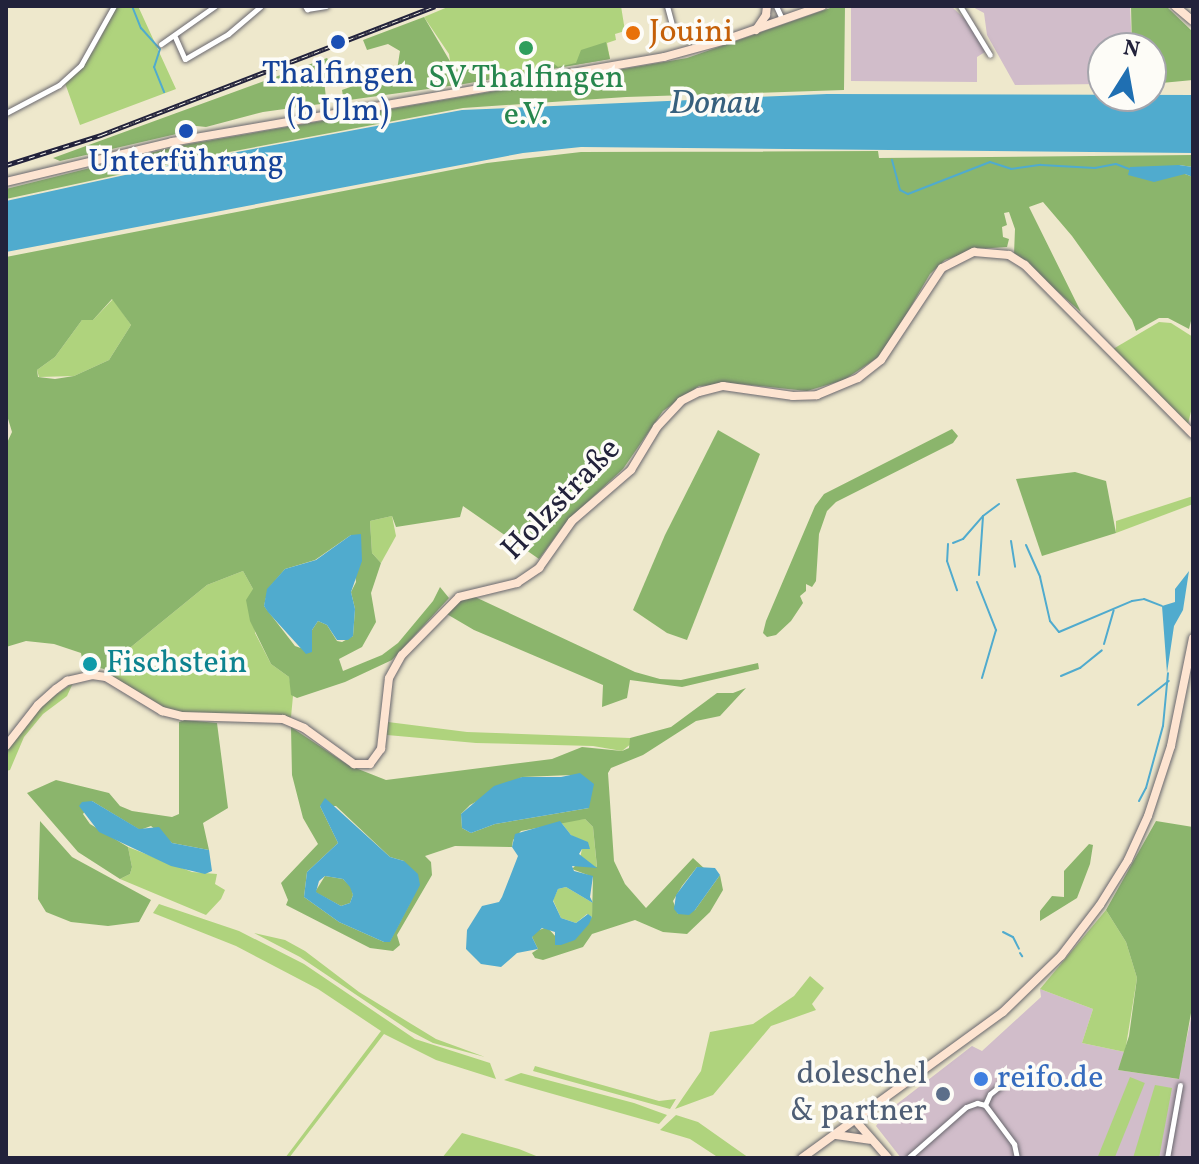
<!DOCTYPE html>
<html>
<head>
<meta charset="utf-8">
<style>
	body { margin:0 }
	#map { position:relative; width:1199px; height:1164px; overflow:hidden; background:#eee8cc; font-family:Vollkorn,serif }
	div>[style] { position:absolute }
	.industrial>* { inset:0; background:#d1bdca }
	.green>* { inset:0; background:#afd37d; transform-origin:0 0 }
	.forest>* { inset:0; background:#8bb56c }
	.water>* { inset:0; background:#50abce }
	.stream>* { height:2px; margin:-1px; padding:0 1px; transform-origin:1px; border-radius:1px; background:#50abce }
	.roads { filter:drop-shadow(0 0 2px #69676e) drop-shadow(0 0 2px #69676e) }
	.street>* { height:5px; margin:-2.5px; padding:0 2.5px; transform-origin:2.5px; border-radius:2.5px; background:#fff }
	.secondary>* { height:8px; margin:-4px; padding:0 4px; transform-origin:4px; border-radius:4px; background:#fde4d1 }
	.rail>* { height:5px; margin-top:-2.5px; transform-origin:0; background:repeating-linear-gradient(90deg,#fdfcf7 0 6px,#22223b 0 12px); box-sizing:border-box; border-block:2px solid #22223b }
	.dots>* { width:22px; height:22px; translate:-50% -50%; box-sizing:border-box; border:4px solid #fdfcf7; border-radius:50% }
	span { translate:-50% -50%; white-space:nowrap; text-align:center; line-height:1.15; -webkit-text-stroke:7px #fdfcf7; paint-order:stroke }
	.food-label { font-size:32px; color:#c56008 }
	.left { translate:0 -50%; text-align:left }
	.transit-label { font-size:32px; color:#164399 }
	.leisure-label { font-size:32px; color:#27864d }
	.street-label { font-size:32px; color:#22223b }
	.culture-label { font-size:32px; color:#0d838f }
	.service-label { font-size:32px; color:#4e5e75 }
	.right { translate:-100% -50%; text-align:right }
	.shop-label { font-size:32px; color:#366cbe }
	.water-label { font-size:34px; color:#37607d; font-style:italic }
	.frame { position:absolute; inset:0; border:8px solid #22223b; pointer-events:none }
	.north { position:absolute; left:1087px; top:32px; width:80px; height:80px; box-sizing:border-box; background:#fdfcf7; border:2px solid #a5a5ac; border-radius:50%; rotate:11deg; font-size:22px; font-weight:700; line-height:32px; text-align:center; color:#22223b }
	.north::after { content:''; display:block; margin:auto; width:28px; height:36px; background:#1f6fb2; clip-path:polygon(50% 0,100% 100%,50% 72%,0 100%) }
</style>
</head>
<body>
<div id="map">
	<div class="industrial">
		<div style="clip-path:polygon(851px 6px,951px 6px,971px 25px,985px 52px,977px 57px,977px 82px,851px 81px)"></div>
		<div style="clip-path:polygon(971px 6px,1130px 6px,1132px 48px,1103px 48px,1103px 84px,1015px 85px,987px 35px,984px 13px)"></div>
		<div style="clip-path:polygon(1040px 989px,1093px 1009px,1082px 1043px,1125px 1052px,1118px 1070px,1178px 1079px,1193px 1009px,1193px 1158px,901px 1158px,876px 1126px,884px 1114px,972px 1046px,982px 1051px,1041px 997px)"></div>
	</div>
	<div class="green">
		<div style="clip-path:polygon(117px 6px,138px 6px,176px 89px,80px 125px,65px 83px,94px 50px)"></div>
		<div style="clip-path:polygon(450px 6px,621px 6px,625px 31px,615px 34px,616px 40px,607px 43px,610px 59px,464px 83px,451px 67px,449px 54px,424px 17px)"></div>
		<div style="clip-path:polygon(113px 299px,131px 325px,109px 360px,74px 376px,39px 377px,37px 370px,55px 357px,82px 320px,93px 320px)"></div>
		<div style="clip-path:polygon(1159px 322px,1171px 323px,1193px 337px,1193px 403px,1188px 424px,1113px 349px)"></div>
		<div style="clip-path:polygon(1193px 496px,1193px 504px,1116px 533px,1116px 521px)"></div>
		<div style="clip-path:polygon(392px 516px,396px 536px,381px 563px,372px 553px,370px 521px)"></div>
		<div style="clip-path:polygon(243px 571px,253px 589px,255px 633px,271px 664px,289px 677px,293px 696px,291px 717px,198px 716px,169px 710px,107px 674px,104px 669px,207px 585px)"></div>
		<div style="clip-path:polygon(73px 683px,67px 696px,43px 714px,24px 737px,10px 770px,6px 771px,6px 752px,28px 721px,41px 705px)"></div>
		<div style="clip-path:polygon(388px 722px,467px 732px,630px 738px,632px 743px,622px 751px,593px 746px,476px 743px,387px 735px)"></div>
		<div style="clip-path:polygon(585px 819px,593px 827px,597px 868px,580px 858px,582px 849px,560px 821px)"></div>
		<div style="clip-path:polygon(128px 847px,192px 872px,217px 874px,215px 884px,225px 890px,221px 899px,206px 915px,120px 879px,130px 874px,132px 867px)"></div>
		<div style="clip-path:polygon(566px 887px,593px 903px,592px 917px,587px 914px,576px 923px,561px 918px,553px 900px,558px 889px)"></div>
		<div style="clip-path:polygon(159px 904px,239px 931px,304px 964px,415px 1039px,490px 1063px,496px 1079px,436px 1060px,384px 1034px,289px 1158px,285px 1158px,381px 1031px,318px 989px,236px 946px,153px 913px)"></div>
		<div style="clip-path:polygon(1106px 910px,1126px 942px,1137px 978px,1125px 1052px,1082px 1043px,1093px 1009px,1040px 989px)"></div>
		<div style="clip-path:polygon(254px 933px,285px 940px,305px 951px,359px 992px,436px 1039px,485px 1057px,433px 1043px,410px 1031px,300px 957px)"></div>
		<div style="clip-path:polygon(810px 976px,824px 988px,812px 1004px,816px 1010px,771px 1026px,713px 1095px,675px 1109px,701px 1071px,710px 1032px,753px 1024px,794px 996px)"></div>
		<div style="clip-path:polygon(535px 1066px,659px 1101px,676px 1099px,670px 1109px,533px 1071px)"></div>
		<div style="clip-path:polygon(521px 1073px,634px 1103px,667px 1115px,659px 1124px,504px 1080px)"></div>
		<div style="left:1130px;top:1077px;width:16px;height:87px;rotate:22deg"></div>
		<div style="clip-path:polygon(1155px 1085px,1172px 1088px,1159px 1158px,1133px 1158px)"></div>
		<div style="clip-path:polygon(676px 1115px,698px 1122px,749px 1158px,719px 1158px,690px 1139px,660px 1130px)"></div>
		<div style="clip-path:polygon(462px 1133px,519px 1149px,541px 1158px,442px 1158px)"></div>
	</div>
	<div class="forest">
		<div style="clip-path:polygon(836px 6px,845px 6px,844px 90px,626px 97px,463px 108px,192px 159px,6px 199px,6px 189px,178px 146px,687px 58px)"></div>
		<div style="clip-path:polygon(1131px 6px,1166px 6px,1193px 32px,1193px 80px,1151px 84px,1151px 48px,1132px 48px)"></div>
		<div style="clip-path:polygon(424px 17px,454px 68px,475px 69px,485px 75px,512px 75px,553px 63px,558px 67px,576px 63px,581px 50px,606px 42px,610px 59px,464px 84px,263px 112px,206px 127px,187px 125px,185px 132px,60px 161px,53px 158px,327px 58px,335px 69px,324px 80px,326px 98px,338px 100px,343px 96px,342px 90px,397px 70px,400px 51px,388px 44px,367px 50px,363px 40px)"></div>
		<div style="clip-path:polygon(evenodd,878px 151px,879px 158px,1193px 155px,1193px 167px,1179px 165px,1185px 174px,1193px 177px,1193px 313px,1189px 329px,1168px 318px,1159px 318px,1136px 331px,1132px 320px,1072px 236px,1043px 202px,1029px 207px,1081px 312px,1014px 254px,1015px 229px,1009px 212px,1004px 213px,1007px 225px,1002px 227px,1003px 237px,1009px 239px,1007px 247px,977px 249px,945px 260px,930px 274px,883px 354px,844px 380px,807px 391px,740px 384px,699px 386px,663px 411px,623px 469px,567px 521px,539px 559px,463px 506px,460px 517px,396px 527px,392px 516px,370px 521px,372px 553px,381px 563px,371px 593px,376px 622px,362px 647px,339px 659px,343px 671px,382px 655px,398px 643px,433px 601px,440px 587px,449px 598px,392px 660px,345px 682px,297px 698px,291px 695px,289px 677px,271px 664px,250px 621px,246px 600px,253px 589px,243px 571px,207px 585px,104px 669px,83px 664px,81px 653px,54px 644px,26px 641px,6px 647px,6px 445px,12px 432px,6px 412px,6px 257px,487px 163px,581px 152px,878px 151px,112px 299px,131px 325px,109px 360px,74px 376px,55px 379px,38px 377px,37px 370px,55px 357px,82px 320px,93px 320px,112px 299px,878px 151px,351px 535px,356px 582px,351px 592px,355px 609px,353px 636px,342px 642px,337px 641px,327px 625px,318px 621px,312px 630px,312px 652px,295px 646px,264px 606px,268px 589px,285px 569px,315px 560px,351px 535px)"></div>
		<div style="clip-path:polygon(952px 429px,958px 436px,953px 443px,836px 502px,827px 511px,819px 534px,816px 581px,812px 587px,806px 584px,806px 591px,800px 596px,803px 603px,791px 621px,776px 635px,767px 637px,763px 633px,766px 621px,815px 506px,824px 494px)"></div>
		<div style="clip-path:polygon(718px 430px,760px 454px,687px 640px,667px 633px,633px 610px,665px 535px)"></div>
		<div style="clip-path:polygon(1075px 472px,1106px 481px,1116px 533px,1042px 556px,1016px 479px)"></div>
		<div style="clip-path:polygon(473px 596px,635px 672px,660px 679px,681px 680px,758px 663px,759px 669px,682px 687px,630px 680px,627px 698px,602px 707px,603px 685px,474px 630px,445px 613px,461px 600px)"></div>
		<div style="clip-path:polygon(evenodd,746px 688px,720px 716px,696px 721px,643px 755px,611px 768px,608px 773px,614px 861px,625px 884px,646px 908px,693px 858px,706px 870px,697px 867px,682px 886px,673px 901px,678px 914px,695px 910px,720px 875px,723px 890px,710px 912px,687px 934px,663px 932px,635px 920px,592px 934px,583px 947px,543px 960px,535px 958px,532px 953px,538px 949px,532px 937px,534px 932px,547px 927px,556px 937px,583px 930px,592px 917px,593px 877px,572px 869px,576px 865px,597px 867px,593px 827px,585px 819px,521px 831px,513px 840px,512px 847px,455px 846px,425px 856px,431px 862px,432px 875px,397px 935px,400px 945px,393px 951px,370px 948px,286px 905px,288px 900px,281px 883px,318px 844px,303px 818px,292px 775px,291px 727px,348px 765px,386px 780px,552px 759px,582px 747px,622px 751px,629px 748px,630px 738px,671px 727px,717px 693px,733px 693px,746px 688px,572px 775px,589px 808px,495px 824px,471px 833px,462px 828px,461px 814px,470px 805px,522px 777px,572px 775px,746px 688px,320px 806px,336px 806px,390px 857px,404px 861px,410px 903px,390px 941px,384px 942px,339px 922px,304px 897px,307px 872px,338px 843px,320px 806px)"></div>
		<div style="clip-path:polygon(185px 720px,217px 723px,228px 808px,203px 823px,209px 850px,172px 843px,151px 826px,140px 830px,92px 801px,83px 814px,90px 824px,128px 847px,132px 867px,130px 874px,120px 879px,78px 852px,27px 793px,56px 780px,109px 793px,120px 806px,132px 811px,172px 817px,179px 814px,179px 722px)"></div>
		<div style="clip-path:polygon(40px 821px,72px 857px,151px 900px,139px 922px,108px 926px,71px 922px,46px 912px,38px 899px)"></div>
		<div style="clip-path:polygon(1156px 821px,1193px 827px,1193px 1002px,1179px 1079px,1118px 1070px,1129px 1036px,1137px 978px,1126px 942px,1106px 910px)"></div>
		<div style="clip-path:polygon(1089px 844px,1093px 845px,1090px 864px,1077px 898px,1040px 921px,1040px 911px,1052px 896px,1064px 897px,1064px 871px)"></div>
		<div style="clip-path:polygon(325px 876px,343px 879px,351px 887px,353px 895px,350px 903px,341px 906px,315px 892px)"></div>
	</div>
	<div class="water">
		<div style="clip-path:polygon(827px 94px,1193px 95px,1193px 153px,581px 147px,523px 153px,6px 252px,6px 201px,189px 161px,462px 110px)"></div>
		<div style="clip-path:polygon(1179px 165px,1193px 167px,1193px 177px,1185px 174px,1154px 182px,1128px 175px,1130px 167px)"></div>
		<div style="clip-path:polygon(361px 534px,362px 561px,351px 592px,355px 609px,353px 636px,348px 640px,337px 640px,327px 625px,318px 621px,312px 630px,312px 652px,306px 654px,268px 612px,264px 606px,267px 589px,285px 569px,316px 560px,351px 535px)"></div>
		<div style="clip-path:polygon(1189px 571px,1183px 610px,1174px 626px,1167px 673px,1162px 606px,1175px 602px,1175px 589px)"></div>
		<div style="clip-path:polygon(580px 773px,594px 784px,589px 808px,495px 824px,471px 833px,462px 828px,461px 814px,494px 786px,522px 777px,561px 777px)"></div>
		<div style="clip-path:polygon(evenodd,325px 798px,390px 857px,404px 861px,418px 874px,420px 885px,390px 942px,384px 942px,339px 922px,304px 897px,307px 872px,338px 843px,320px 806px,325px 798px,325px 876px,343px 879px,350px 887px,353px 895px,350px 903px,341px 906px,316px 892px,319px 881px,325px 876px)"></div>
		<div style="clip-path:polygon(92px 801px,139px 829px,159px 827px,172px 843px,209px 850px,212px 871px,205px 874px,171px 866px,99px 832px,79px 806px,82px 802px)"></div>
		<div style="clip-path:polygon(560px 821px,571px 835px,588px 842px,590px 849px,582px 849px,579px 854px,597px 868px,572px 866px,574px 871px,593px 876px,590px 897px,593px 903px,566px 887px,558px 889px,553px 901px,561px 918px,576px 923px,588px 914px,592px 917px,589px 924px,575px 940px,561px 945px,555px 945px,555px 932px,542px 928px,532px 937px,538px 949px,517px 953px,501px 967px,481px 964px,466px 949px,467px 930px,482px 906px,499px 902px,502px 897px,518px 856px,512px 847px,515px 834px)"></div>
		<div style="clip-path:polygon(697px 867px,715px 868px,720px 875px,695px 910px,689px 915px,678px 914px,674px 909px,676px 895px)"></div>
	</div>
	<div class="stream">
		<div style="left:132px;top:6px;width:24px;rotate:68deg"></div>
		<div style="left:141px;top:28px;width:28px;rotate:48deg"></div>
		<div style="left:160px;top:49px;width:19px;rotate:108deg"></div>
		<div style="left:154px;top:67px;width:27px;rotate:68deg"></div>
		<div style="left:892px;top:160px;width:31px;rotate:75deg"></div>
		<div style="left:900px;top:190px;width:9px;rotate:27deg"></div>
		<div style="left:908px;top:194px;width:88px;rotate:-21.3deg"></div>
		<div style="left:990px;top:162px;width:22px;rotate:18deg"></div>
		<div style="left:1011px;top:169px;width:30px;rotate:-8deg"></div>
		<div style="left:1041px;top:165px;width:54px;rotate:3.2deg"></div>
		<div style="left:1095px;top:168px;width:21px;rotate:-11deg"></div>
		<div style="left:1116px;top:164px;width:14px;rotate:21deg"></div>
		<div style="left:1011px;top:541px;width:26px;rotate:81deg"></div>
		<div style="left:953px;top:543px;width:11px;rotate:-22deg"></div>
		<div style="left:963px;top:539px;width:30px;rotate:-49deg"></div>
		<div style="left:948px;top:544px;width:17px;rotate:93deg"></div>
		<div style="left:947px;top:561px;width:31px;rotate:71deg"></div>
		<div style="left:1026px;top:545px;width:35px;rotate:66deg"></div>
		<div style="left:1040px;top:577px;width:45px;rotate:77.2deg"></div>
		<div style="left:1050px;top:621px;width:14px;rotate:51deg"></div>
		<div style="left:1059px;top:632px;width:79px;rotate:-23deg"></div>
		<div style="left:1132px;top:601px;width:12px;rotate:-9deg"></div>
		<div style="left:1144px;top:599px;width:19px;rotate:21deg"></div>
		<div style="left:979px;top:575px;width:59px;rotate:-86.1deg"></div>
		<div style="left:983px;top:516px;width:20px;rotate:-37deg"></div>
		<div style="left:977px;top:582px;width:52px;rotate:68.4deg"></div>
		<div style="left:996px;top:630px;width:50px;rotate:106.3deg"></div>
		<div style="left:1104px;top:644px;width:35px;rotate:-74deg"></div>
		<div style="left:1061px;top:676px;width:21px;rotate:-23deg"></div>
		<div style="left:1080px;top:668px;width:28px;rotate:-39deg"></div>
		<div style="left:1138px;top:705px;width:39px;rotate:-38deg"></div>
		<div style="left:1139px;top:801px;width:15px;rotate:-62deg"></div>
		<div style="left:1146px;top:788px;width:64px;rotate:-74.7deg"></div>
		<div style="left:1163px;top:726px;width:53px;rotate:-84.6deg"></div>
		<div style="left:1003px;top:932px;width:11px;rotate:27deg"></div>
		<div style="left:1013px;top:937px;width:13px;rotate:63deg"></div>
		<div style="left:1020px;top:953px;width:4px;rotate:56deg"></div>
	</div>
	<div class="roads">
		<div class="street">
			<div style="left:305px;top:6px;width:4px;rotate:56deg"></div>
			<div style="left:307px;top:9px;width:19px;rotate:-9deg"></div>
			<div style="left:667px;top:6px;width:23px;rotate:75deg"></div>
			<div style="left:776px;top:6px;width:14px;rotate:65deg"></div>
			<div style="left:960px;top:6px;width:57px;rotate:58.5deg"></div>
			<div style="left:175px;top:37px;width:24px;rotate:66deg"></div>
			<div style="left:185px;top:59px;width:50px;rotate:-30.2deg"></div>
			<div style="left:228px;top:34px;width:43px;rotate:-40.3deg"></div>
			<div style="left:161px;top:44px;width:66px;rotate:-35.1deg"></div>
			<div style="left:6px;top:113px;width:60px;rotate:-27.8deg"></div>
			<div style="left:59px;top:85px;width:30px;rotate:-42deg"></div>
			<div style="left:81px;top:65px;width:68px;rotate:-60.8deg"></div>
			<div style="left:985px;top:1105px;width:12px;rotate:-66deg"></div>
			<div style="left:990px;top:1094px;width:27px;rotate:-39deg"></div>
			<div style="left:908px;top:1158px;width:77px;rotate:-41.3deg"></div>
			<div style="left:966px;top:1107px;width:12px;rotate:-20deg"></div>
			<div style="left:977px;top:1103px;width:8px;rotate:14deg"></div>
			<div style="left:985px;top:1105px;width:49px;rotate:53.4deg"></div>
			<div style="left:1014px;top:1144px;width:14px;rotate:78deg"></div>
			<div style="left:1167px;top:1158px;width:74px;rotate:-79.9deg"></div>
		</div>
		<div class="secondary">
			<div style="left:1175px;top:6px;width:23px;rotate:40deg"></div>
			<div style="left:756px;top:30px;width:18px;rotate:-56deg"></div>
			<div style="left:766px;top:15px;width:9px;rotate:-84deg"></div>
			<div style="left:6px;top:182px;width:171px;rotate:-13.5deg"></div>
			<div style="left:172px;top:142px;width:499px;rotate:-9.8deg"></div>
			<div style="left:664px;top:57px;width:60px;rotate:-15.4deg"></div>
			<div style="left:722px;top:41px;width:106px;rotate:-19.3deg"></div>
			<div style="left:6px;top:746px;width:52px;rotate:-52deg"></div>
			<div style="left:38px;top:705px;width:24px;rotate:-42deg"></div>
			<div style="left:56px;top:689px;width:14px;rotate:-36deg"></div>
			<div style="left:67px;top:681px;width:26px;rotate:-13deg"></div>
			<div style="left:92px;top:675px;width:14px;rotate:8deg"></div>
			<div style="left:106px;top:677px;width:66px;rotate:31.3deg"></div>
			<div style="left:162px;top:711px;width:21px;rotate:14deg"></div>
			<div style="left:182px;top:716px;width:101px;rotate:1.7deg"></div>
			<div style="left:283px;top:719px;width:23px;rotate:23deg"></div>
			<div style="left:304px;top:728px;width:62px;rotate:35.8deg"></div>
			<div style="left:354px;top:764px;width:16px"></div>
			<div style="left:370px;top:764px;width:19px;rotate:-54deg"></div>
			<div style="left:381px;top:749px;width:71px;rotate:-83.6deg"></div>
			<div style="left:389px;top:678px;width:26px;rotate:-61deg"></div>
			<div style="left:402px;top:655px;width:81px;rotate:-45.5deg"></div>
			<div style="left:459px;top:597px;width:60px;rotate:-13.6deg"></div>
			<div style="left:517px;top:583px;width:27px;rotate:-34deg"></div>
			<div style="left:539px;top:568px;width:57px;rotate:-54.9deg"></div>
			<div style="left:572px;top:521px;width:78px;rotate:-40.8deg"></div>
			<div style="left:631px;top:470px;width:50px;rotate:-58.8deg"></div>
			<div style="left:657px;top:427px;width:35px;rotate:-47deg"></div>
			<div style="left:681px;top:401px;width:20px;rotate:-27deg"></div>
			<div style="left:699px;top:392px;width:25px;rotate:-14deg"></div>
			<div style="left:723px;top:386px;width:71px;rotate:8.1deg"></div>
			<div style="left:793px;top:396px;width:24px;rotate:-2deg"></div>
			<div style="left:817px;top:395px;width:44px;rotate:-22.5deg"></div>
			<div style="left:858px;top:378px;width:29px;rotate:-38deg"></div>
			<div style="left:881px;top:360px;width:110px;rotate:-56.5deg"></div>
			<div style="left:942px;top:268px;width:36px;rotate:-27deg"></div>
			<div style="left:974px;top:252px;width:35px;rotate:5deg"></div>
			<div style="left:1009px;top:255px;width:19px;rotate:32deg"></div>
			<div style="left:1025px;top:265px;width:238px;rotate:45.2deg"></div>
			<div style="left:855px;top:1120px;width:50px;rotate:49deg"></div>
			<div style="left:836px;top:1135px;width:34px;rotate:8deg"></div>
			<div style="left:802px;top:1158px;width:248px;rotate:-36deg"></div>
			<div style="left:1003px;top:1012px;width:81px;rotate:-44deg"></div>
			<div style="left:1061px;top:956px;width:64px;rotate:-52.6deg"></div>
			<div style="left:1100px;top:905px;width:53px;rotate:-58.1deg"></div>
			<div style="left:1128px;top:860px;width:48px;rotate:-65.6deg"></div>
			<div style="left:1148px;top:816px;width:74px;rotate:-71.8deg"></div>
			<div style="left:1171px;top:746px;width:110px;rotate:-78.5deg"></div>
		</div>
	</div>
	<div class="rail">
		<div style="left:6px;top:165px;width:100px;rotate:-17.5deg"></div>
		<div style="left:101px;top:135px;width:358px;rotate:-21.1deg"></div>
	</div>
	<div class="dots">
		<div style="left:633px;top:33px;background:#e8710a"></div>
		<div style="left:338px;top:42px;background:#1a4fb4"></div>
		<div style="left:526px;top:48px;background:#2e9e5b"></div>
		<div style="left:186px;top:131px;background:#1a4fb4"></div>
		<div style="left:90px;top:664px;background:#0f9aa8"></div>
		<div style="left:981px;top:1079px;background:#3f7fe0"></div>
		<div style="left:943px;top:1094px;background:#5c6f8a"></div>
	</div>
	<div class="food-label">
		<span class="left" style="left:649px;top:33px">Jouini</span>
	</div>
	<div class="transit-label">
		<span style="left:338px;top:94px">Thalfingen<br>(b Ulm)</span>
		<span style="left:186px;top:163px">Unterführung</span>
	</div>
	<div class="leisure-label">
		<span style="left:526px;top:98px">SV Thalfingen<br>e.V.</span>
	</div>
	<div class="street-label">
		<span style="left:562px;top:500px;rotate:-46deg">Holzstraße</span>
	</div>
	<div class="culture-label">
		<span class="left" style="left:106px;top:664px">Fischstein</span>
	</div>
	<div class="service-label">
		<span class="right" style="left:927px;top:1094px">doleschel<br>&amp; partner</span>
	</div>
	<div class="shop-label">
		<span class="left" style="left:997px;top:1079px">reifo.de</span>
	</div>
	<div class="water-label">
		<span style="left:715px;top:105px">Donau</span>
	</div>
	<div class="frame"></div>
	<div class="north">N</div>
</div>
</body>
</html>
